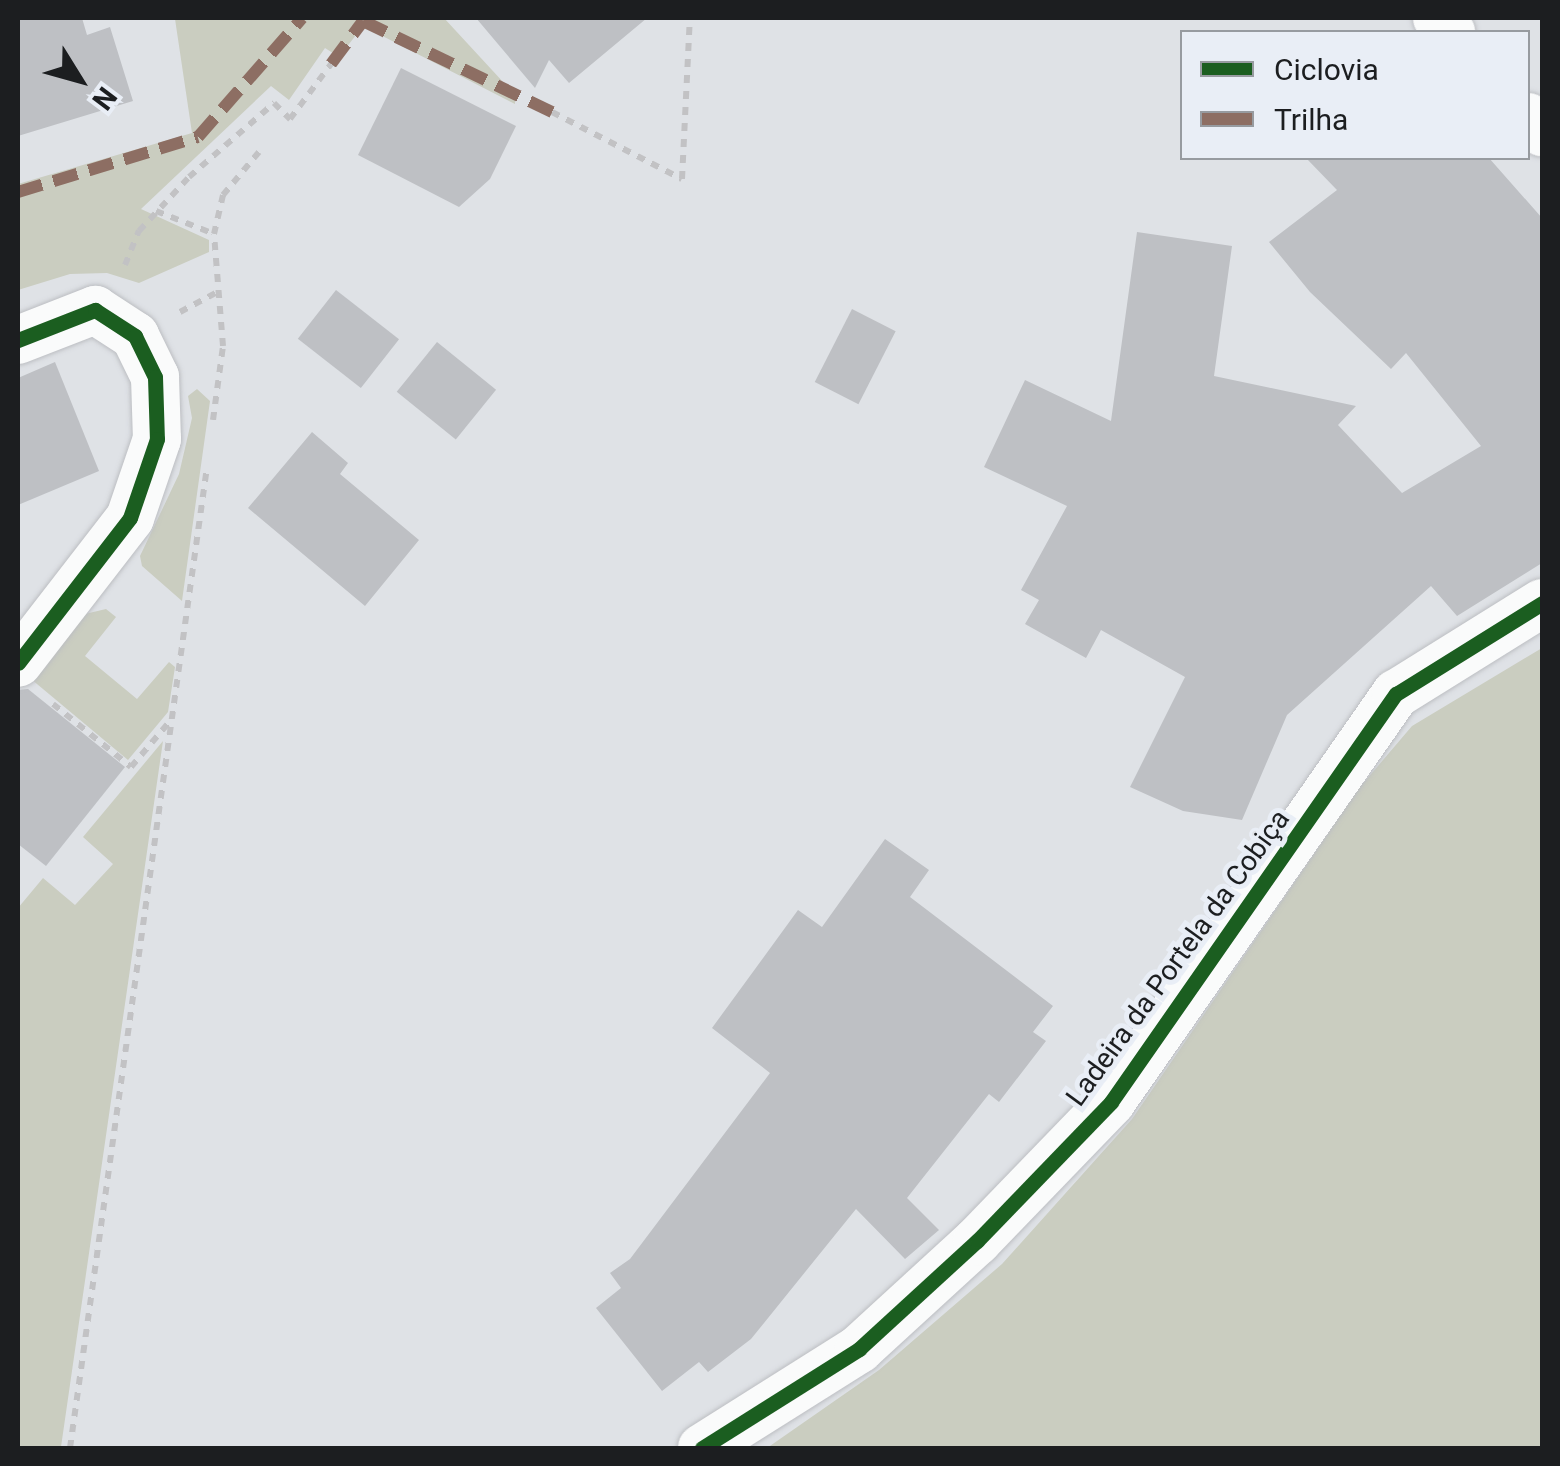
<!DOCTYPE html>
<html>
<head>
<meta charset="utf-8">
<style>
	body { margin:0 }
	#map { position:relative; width:1560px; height:1466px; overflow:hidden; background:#dfe2e6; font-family:Roboto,sans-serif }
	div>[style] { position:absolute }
	.green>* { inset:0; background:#cacdc0 }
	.building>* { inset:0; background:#bec0c4; transform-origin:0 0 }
	.path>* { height:6px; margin-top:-3px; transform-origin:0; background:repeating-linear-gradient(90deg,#c2c2c4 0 8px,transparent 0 16px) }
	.roads { filter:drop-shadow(0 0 2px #bcbec2) drop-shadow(0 0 2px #bcbec2) }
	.street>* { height:48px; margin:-24px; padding:0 24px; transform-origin:24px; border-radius:24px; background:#fafbfb }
	.quiet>* { height:12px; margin-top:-6px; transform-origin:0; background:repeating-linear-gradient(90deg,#8d6e63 0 25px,transparent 0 37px) }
	.cycleway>* { height:15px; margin:-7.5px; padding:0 7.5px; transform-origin:7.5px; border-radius:7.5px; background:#1b5e20 }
	span { translate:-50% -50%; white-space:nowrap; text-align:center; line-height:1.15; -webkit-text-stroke:10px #e9eef6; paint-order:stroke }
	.street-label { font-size:28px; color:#1c1e20 }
	.frame { position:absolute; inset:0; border:20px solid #1c1e20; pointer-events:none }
	.legend { position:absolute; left:1180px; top:30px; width:350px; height:130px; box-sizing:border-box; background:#e9eef6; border:2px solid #979ba0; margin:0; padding:12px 18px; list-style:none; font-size:30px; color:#1c1e20 }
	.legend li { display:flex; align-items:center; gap:20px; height:50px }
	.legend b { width:50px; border:2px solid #979ba0 }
	.north { position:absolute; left:30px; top:30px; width:100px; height:100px; -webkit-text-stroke:8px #e9eef6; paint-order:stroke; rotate:127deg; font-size:28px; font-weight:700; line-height:40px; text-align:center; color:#1c1e20 }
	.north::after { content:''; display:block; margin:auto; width:35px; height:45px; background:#1c1e20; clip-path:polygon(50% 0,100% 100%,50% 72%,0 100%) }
</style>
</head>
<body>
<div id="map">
	<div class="green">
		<div style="clip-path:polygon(444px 18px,515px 95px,515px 104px,363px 26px,339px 57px,325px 48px,289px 100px,271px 86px,141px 209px,209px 240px,209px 252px,139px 283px,107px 273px,70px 274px,18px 290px,18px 184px,192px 133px,175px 19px)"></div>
		<div style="clip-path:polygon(197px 389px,210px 401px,182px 601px,142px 566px,140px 556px,179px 474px,192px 418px,188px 396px)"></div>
		<div style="clip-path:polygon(106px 609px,116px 617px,85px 656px,137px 699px,169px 662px,175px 667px,168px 712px,128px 760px,31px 679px,85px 614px)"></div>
		<div style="clip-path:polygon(1542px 648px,1542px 1448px,767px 1448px,879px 1370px,1002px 1264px,1132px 1119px,1360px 787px,1412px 726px)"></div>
		<div style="clip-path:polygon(163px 741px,61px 1447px,18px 1448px,18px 908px,43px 878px,75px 905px,113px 864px,83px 837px)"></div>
	</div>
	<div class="building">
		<div style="clip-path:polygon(18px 18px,82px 18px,87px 35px,110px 27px,133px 101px,18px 136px)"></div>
		<div style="clip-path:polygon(476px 18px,647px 18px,569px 83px,549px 60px,535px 88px)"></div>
		<div style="clip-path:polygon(401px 68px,516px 126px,490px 179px,459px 207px,358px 155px)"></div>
		<div style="clip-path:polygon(1306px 158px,1489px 158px,1542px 218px,1542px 563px,1457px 616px,1431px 586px,1287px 715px,1242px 820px,1183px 811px,1130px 787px,1185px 677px,1101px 630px,1086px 658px,1025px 624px,1039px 600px,1021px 590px,1067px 506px,984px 467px,1025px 380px,1111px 421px,1137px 232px,1232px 246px,1214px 376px,1356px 406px,1338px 425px,1402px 493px,1481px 446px,1406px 353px,1391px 369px,1310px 292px,1269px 242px,1337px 190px)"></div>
		<div style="left:336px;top:290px;width:80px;height:62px;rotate:38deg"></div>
		<div style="left:852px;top:309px;width:49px;height:82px;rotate:27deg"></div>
		<div style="left:437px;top:342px;width:76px;height:64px;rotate:39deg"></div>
		<div style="clip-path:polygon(55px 362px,99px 471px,18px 505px,18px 378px)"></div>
		<div style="clip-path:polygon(312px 432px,348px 463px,340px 474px,419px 540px,365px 606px,248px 508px)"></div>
		<div style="clip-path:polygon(28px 689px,125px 767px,46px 866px,18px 844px,18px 690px)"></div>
		<div style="clip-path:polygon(885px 839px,929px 870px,910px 897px,1053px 1006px,1033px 1032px,1046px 1041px,999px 1102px,989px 1094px,907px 1198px,939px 1230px,905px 1259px,856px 1209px,751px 1339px,708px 1372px,699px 1362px,662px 1391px,596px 1308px,621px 1288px,610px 1273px,630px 1259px,770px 1073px,712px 1028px,798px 910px,822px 927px)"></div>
	</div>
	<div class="path">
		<div style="left:552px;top:112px;width:146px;rotate:27.3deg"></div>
		<div style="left:682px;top:179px;width:161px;rotate:-87.2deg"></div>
		<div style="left:156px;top:211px;width:62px;rotate:21.6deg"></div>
		<div style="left:125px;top:265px;width:37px;rotate:-68deg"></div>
		<div style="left:139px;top:231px;width:74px;rotate:-47.2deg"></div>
		<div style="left:189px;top:177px;width:113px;rotate:-41deg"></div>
		<div style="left:274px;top:103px;width:23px;rotate:45deg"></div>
		<div style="left:290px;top:119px;width:69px;rotate:-53.3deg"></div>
		<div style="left:180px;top:312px;width:40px;rotate:-28deg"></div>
		<div style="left:213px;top:420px;width:75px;rotate:-82.3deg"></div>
		<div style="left:223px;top:346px;width:112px;rotate:-94.6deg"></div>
		<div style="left:214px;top:234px;width:40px;rotate:-77deg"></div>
		<div style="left:223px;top:195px;width:56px;rotate:-50.1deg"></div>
		<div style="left:53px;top:704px;width:100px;rotate:38.9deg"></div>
		<div style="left:131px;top:767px;width:62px;rotate:-49.6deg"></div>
		<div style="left:70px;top:1448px;width:991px;rotate:-82.05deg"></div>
	</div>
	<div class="roads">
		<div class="street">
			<div style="left:1437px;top:18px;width:20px;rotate:45deg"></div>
			<div style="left:1528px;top:117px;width:21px;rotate:47deg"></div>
			<div style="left:18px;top:340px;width:83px;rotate:-21.3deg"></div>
			<div style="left:95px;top:310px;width:48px;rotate:33deg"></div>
			<div style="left:135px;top:336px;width:46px;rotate:64deg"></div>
			<div style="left:155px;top:377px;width:62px;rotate:88.2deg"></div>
			<div style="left:157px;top:439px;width:83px;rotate:108.9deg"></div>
			<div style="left:130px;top:518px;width:183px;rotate:127.7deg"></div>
			<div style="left:702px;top:1448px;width:186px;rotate:-32.2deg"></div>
			<div style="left:859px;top:1349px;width:160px;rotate:-42.5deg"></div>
			<div style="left:977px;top:1241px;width:193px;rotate:-46deg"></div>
			<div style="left:1111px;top:1102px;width:498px;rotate:-55.1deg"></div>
			<div style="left:1396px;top:694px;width:172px;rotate:-31.9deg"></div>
		</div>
	</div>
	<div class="quiet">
		<div style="left:331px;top:64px;width:54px;rotate:-53.3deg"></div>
		<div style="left:363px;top:21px;width:210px;rotate:25.7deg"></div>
		<div style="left:18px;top:192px;width:188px;rotate:-17deg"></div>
		<div style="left:198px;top:137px;width:158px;rotate:-48.8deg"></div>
	</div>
	<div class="cycleway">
		<div style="left:18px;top:340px;width:83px;rotate:-21.3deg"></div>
		<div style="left:95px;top:310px;width:48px;rotate:33deg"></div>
		<div style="left:135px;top:336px;width:46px;rotate:64deg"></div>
		<div style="left:155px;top:377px;width:62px;rotate:88.2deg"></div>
		<div style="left:157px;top:439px;width:83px;rotate:108.9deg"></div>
		<div style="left:130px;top:518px;width:183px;rotate:127.7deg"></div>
		<div style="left:702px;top:1448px;width:186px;rotate:-32.2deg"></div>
		<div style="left:859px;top:1349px;width:160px;rotate:-42.5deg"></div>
		<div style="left:977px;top:1241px;width:193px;rotate:-46deg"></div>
		<div style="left:1111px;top:1102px;width:498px;rotate:-55.1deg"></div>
		<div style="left:1396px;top:694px;width:172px;rotate:-31.9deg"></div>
	</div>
	<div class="street-label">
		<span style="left:1178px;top:958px;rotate:-54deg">Ladeira da Portela da Cobiça</span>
	</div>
	<div class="frame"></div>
	<ul class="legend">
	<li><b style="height:12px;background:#1b5e20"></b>Ciclovia</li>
	<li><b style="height:12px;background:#8d6e63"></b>Trilha</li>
	</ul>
	<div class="north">N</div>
</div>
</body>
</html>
